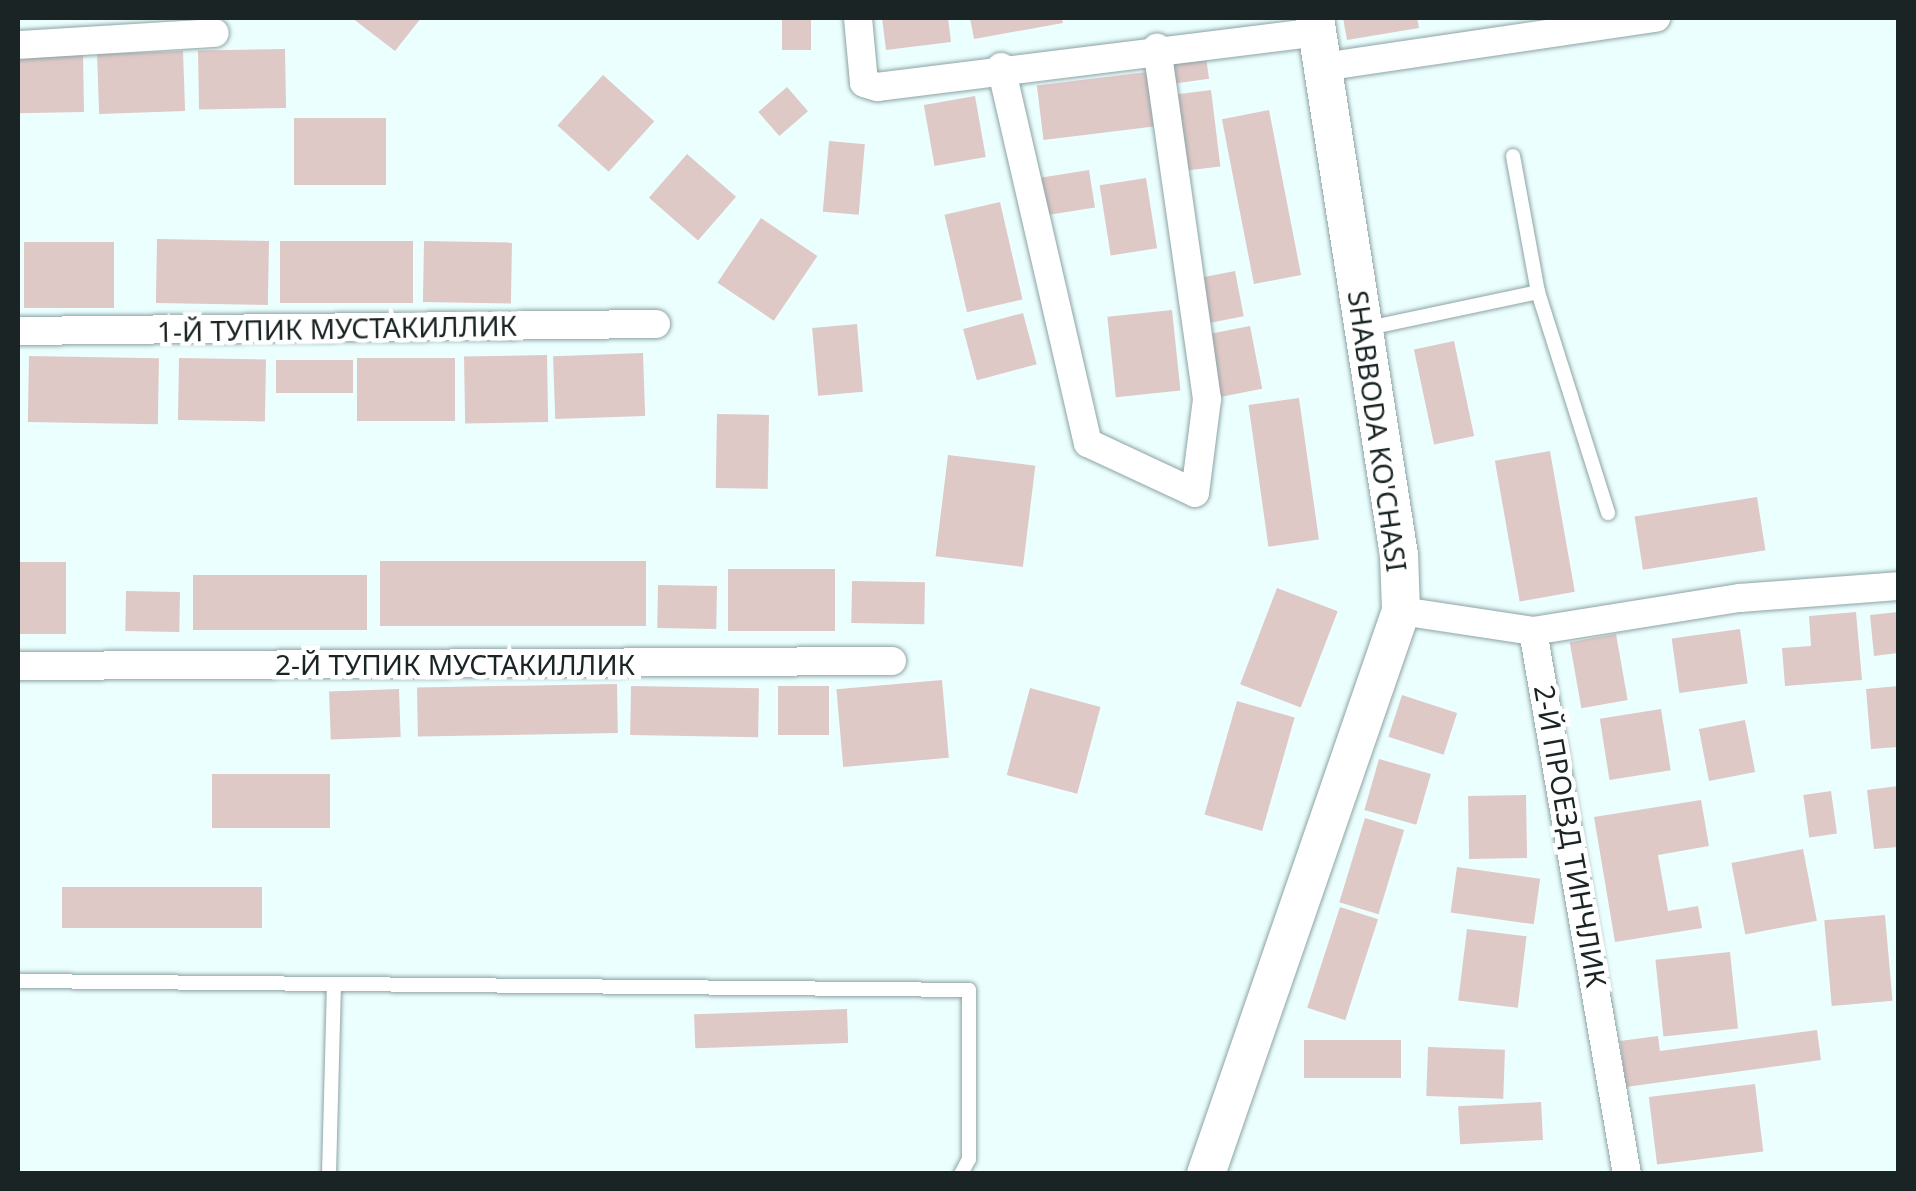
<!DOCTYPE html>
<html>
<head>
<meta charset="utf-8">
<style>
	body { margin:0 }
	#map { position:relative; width:1916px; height:1191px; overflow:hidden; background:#ecffff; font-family:"Noto Sans",sans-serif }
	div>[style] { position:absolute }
	.building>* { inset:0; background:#dfc9c7; transform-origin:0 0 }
	.roads { filter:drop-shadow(0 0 2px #8da3a4) drop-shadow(0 0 2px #8da3a4) }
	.lane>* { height:14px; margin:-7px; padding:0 7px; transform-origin:7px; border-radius:7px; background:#fff }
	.street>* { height:28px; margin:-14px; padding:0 14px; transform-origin:14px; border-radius:14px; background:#fff }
	.secondary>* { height:38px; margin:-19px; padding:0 19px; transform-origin:19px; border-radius:19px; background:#fff }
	span { translate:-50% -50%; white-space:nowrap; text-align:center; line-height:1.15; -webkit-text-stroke:9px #fff; paint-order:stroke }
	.street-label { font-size:28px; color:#1b2424 }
	.frame { position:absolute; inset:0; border:20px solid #1b2424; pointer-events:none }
</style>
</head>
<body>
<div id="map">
	<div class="building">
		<div style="clip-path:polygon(352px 18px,421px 18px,395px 51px)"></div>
		<div style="left:782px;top:18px;width:29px;height:32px"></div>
		<div style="clip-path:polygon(882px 18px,948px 18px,951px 42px,886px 50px)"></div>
		<div style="clip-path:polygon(970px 18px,1062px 18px,1063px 23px,974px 39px)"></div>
		<div style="clip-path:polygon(1343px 18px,1417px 18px,1419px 28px,1347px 40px)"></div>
		<div style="left:285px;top:49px;width:59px;height:87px;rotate:89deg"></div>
		<div style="left:1205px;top:50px;width:29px;height:38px;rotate:82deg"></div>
		<div style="left:183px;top:51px;width:60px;height:86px;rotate:88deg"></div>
		<div style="left:83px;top:53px;width:59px;height:65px;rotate:89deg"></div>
		<div style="left:1147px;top:72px;width:55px;height:111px;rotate:83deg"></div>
		<div style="left:603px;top:75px;width:69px;height:68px;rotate:42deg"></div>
		<div style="left:787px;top:87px;width:32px;height:38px;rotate:49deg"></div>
		<div style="left:1211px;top:90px;width:77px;height:38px;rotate:83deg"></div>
		<div style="left:975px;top:96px;width:62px;height:52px;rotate:80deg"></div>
		<div style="left:1269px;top:110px;width:168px;height:48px;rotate:79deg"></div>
		<div style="left:294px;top:118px;width:92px;height:67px"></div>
		<div style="left:829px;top:141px;width:36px;height:71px;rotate:5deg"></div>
		<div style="left:687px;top:154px;width:65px;height:58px;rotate:41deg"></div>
		<div style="left:1089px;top:170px;width:38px;height:51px;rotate:81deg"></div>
		<div style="left:1146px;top:178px;width:71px;height:47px;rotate:81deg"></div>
		<div style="left:1000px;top:202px;width:100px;height:57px;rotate:77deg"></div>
		<div style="left:761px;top:218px;width:68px;height:78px;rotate:34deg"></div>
		<div style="left:157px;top:239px;width:112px;height:64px;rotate:1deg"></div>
		<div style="left:280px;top:241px;width:133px;height:62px"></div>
		<div style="left:424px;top:241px;width:88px;height:61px;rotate:1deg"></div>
		<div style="left:24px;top:242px;width:90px;height:66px"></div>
		<div style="left:1235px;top:271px;width:46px;height:34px;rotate:79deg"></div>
		<div style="left:1172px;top:310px;width:81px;height:65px;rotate:84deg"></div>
		<div style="left:1023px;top:313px;width:53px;height:62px;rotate:75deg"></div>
		<div style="left:857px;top:324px;width:68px;height:45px;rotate:85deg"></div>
		<div style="left:1250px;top:326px;width:64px;height:43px;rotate:79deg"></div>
		<div style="left:1454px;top:341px;width:97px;height:41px;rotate:78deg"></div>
		<div style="left:643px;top:353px;width:63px;height:90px;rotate:88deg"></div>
		<div style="left:547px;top:355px;width:67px;height:83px;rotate:89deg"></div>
		<div style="left:29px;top:356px;width:130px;height:66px;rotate:1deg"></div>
		<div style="left:179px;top:358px;width:87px;height:62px;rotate:1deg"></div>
		<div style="left:357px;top:358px;width:98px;height:63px"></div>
		<div style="left:353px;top:360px;width:33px;height:77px;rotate:90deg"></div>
		<div style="left:1299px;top:398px;width:143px;height:51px;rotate:82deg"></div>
		<div style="left:717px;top:414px;width:52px;height:74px;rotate:1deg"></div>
		<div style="left:1550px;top:451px;width:143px;height:56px;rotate:80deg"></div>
		<div style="left:948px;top:455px;width:88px;height:102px;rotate:7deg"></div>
		<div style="left:1757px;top:497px;width:54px;height:124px;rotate:81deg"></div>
		<div style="left:646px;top:561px;width:65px;height:266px;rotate:90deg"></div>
		<div style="left:18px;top:562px;width:48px;height:72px"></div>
		<div style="left:728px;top:569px;width:107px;height:62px"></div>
		<div style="left:193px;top:575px;width:174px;height:55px"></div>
		<div style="left:852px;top:581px;width:73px;height:42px;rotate:1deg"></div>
		<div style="left:658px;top:585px;width:59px;height:43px;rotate:1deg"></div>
		<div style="left:1277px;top:588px;width:65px;height:103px;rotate:21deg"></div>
		<div style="left:126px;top:591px;width:54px;height:40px;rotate:1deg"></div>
		<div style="clip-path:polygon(1856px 612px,1862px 680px,1785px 686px,1782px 648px,1811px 646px,1809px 616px)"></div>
		<div style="clip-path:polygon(1898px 612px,1898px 653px,1874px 656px,1870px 615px)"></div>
		<div style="left:1740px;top:629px;width:55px;height:69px;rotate:82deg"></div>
		<div style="left:1616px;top:634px;width:67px;height:47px;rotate:80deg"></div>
		<div style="left:942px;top:680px;width:78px;height:106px;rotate:85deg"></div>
		<div style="left:617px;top:684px;width:49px;height:200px;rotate:89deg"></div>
		<div style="left:631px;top:686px;width:128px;height:49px;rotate:1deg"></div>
		<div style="left:778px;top:686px;width:51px;height:49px"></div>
		<div style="clip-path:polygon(1898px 686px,1898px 747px,1871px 749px,1866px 689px)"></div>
		<div style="left:1030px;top:688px;width:73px;height:90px;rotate:15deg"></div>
		<div style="left:399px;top:689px;width:48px;height:70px;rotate:88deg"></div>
		<div style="left:1402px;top:695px;width:58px;height:44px;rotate:18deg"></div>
		<div style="left:1237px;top:701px;width:60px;height:118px;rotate:16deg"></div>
		<div style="left:1661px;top:709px;width:62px;height:62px;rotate:81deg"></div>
		<div style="left:1745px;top:720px;width:53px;height:47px;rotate:79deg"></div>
		<div style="left:1379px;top:759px;width:54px;height:53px;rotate:16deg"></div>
		<div style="left:212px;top:774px;width:118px;height:54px"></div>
		<div style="clip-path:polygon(1898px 786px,1898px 847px,1874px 849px,1867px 790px)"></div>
		<div style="left:1831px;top:791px;width:43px;height:28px;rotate:82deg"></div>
		<div style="left:1526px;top:795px;width:63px;height:58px;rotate:89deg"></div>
		<div style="clip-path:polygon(1701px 800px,1709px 846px,1658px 855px,1668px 911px,1698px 906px,1702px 928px,1615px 942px,1594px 817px)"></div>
		<div style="left:1365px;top:818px;width:41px;height:88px;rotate:17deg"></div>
		<div style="left:1803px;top:849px;width:73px;height:73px;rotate:79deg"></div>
		<div style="left:1457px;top:867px;width:84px;height:46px;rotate:8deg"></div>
		<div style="left:262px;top:887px;width:41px;height:200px;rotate:90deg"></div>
		<div style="left:1340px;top:907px;width:40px;height:106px;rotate:18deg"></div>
		<div style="left:1885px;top:915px;width:86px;height:61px;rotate:85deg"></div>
		<div style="left:1467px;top:929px;width:60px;height:72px;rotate:7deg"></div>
		<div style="left:1730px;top:952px;width:77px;height:75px;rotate:84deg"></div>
		<div style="left:847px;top:1009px;width:34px;height:153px;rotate:88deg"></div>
		<div style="clip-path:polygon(1817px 1030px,1821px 1060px,1626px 1087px,1620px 1041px,1658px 1036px,1660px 1051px)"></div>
		<div style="left:1401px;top:1040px;width:38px;height:97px;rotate:90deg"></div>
		<div style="left:1428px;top:1047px;width:77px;height:49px;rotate:2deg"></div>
		<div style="left:1755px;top:1084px;width:68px;height:107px;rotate:83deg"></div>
		<div style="left:1541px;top:1102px;width:38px;height:83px;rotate:87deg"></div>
	</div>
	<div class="roads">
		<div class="lane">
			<div style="left:1513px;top:156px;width:138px;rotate:79.6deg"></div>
			<div style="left:1538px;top:292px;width:232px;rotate:72.4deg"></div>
			<div style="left:1364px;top:329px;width:178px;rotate:-12deg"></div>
			<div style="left:18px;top:981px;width:951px;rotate:0.54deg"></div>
			<div style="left:969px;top:990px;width:169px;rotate:90deg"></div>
			<div style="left:969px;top:1159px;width:17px;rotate:118deg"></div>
			<div style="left:329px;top:1174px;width:190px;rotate:-88.5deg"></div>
		</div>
		<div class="street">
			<div style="left:858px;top:18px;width:65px;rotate:84.7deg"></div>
			<div style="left:864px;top:83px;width:14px;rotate:17deg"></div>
			<div style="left:877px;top:87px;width:443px;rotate:-7.1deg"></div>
			<div style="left:18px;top:45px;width:197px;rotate:-3.5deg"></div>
			<div style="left:1001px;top:67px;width:386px;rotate:77deg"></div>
			<div style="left:1088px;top:443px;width:118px;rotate:25deg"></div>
			<div style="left:1195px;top:493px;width:95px;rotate:-82.7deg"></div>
			<div style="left:1207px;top:399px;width:355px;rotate:-98.1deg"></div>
			<div style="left:1323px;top:67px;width:337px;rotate:-8.4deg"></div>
			<div style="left:18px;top:331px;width:638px;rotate:-0.63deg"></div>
			<div style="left:1401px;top:611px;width:134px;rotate:8.6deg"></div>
			<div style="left:1533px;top:631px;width:551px;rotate:80.18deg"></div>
			<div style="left:1533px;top:631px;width:210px;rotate:-9.1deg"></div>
			<div style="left:1740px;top:598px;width:158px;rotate:-4.3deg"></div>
			<div style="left:18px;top:666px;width:874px;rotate:-0.33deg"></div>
		</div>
		<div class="secondary">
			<div style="left:1206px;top:1174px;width:596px;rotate:-70.9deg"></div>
			<div style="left:1401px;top:611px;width:56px;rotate:-92deg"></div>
			<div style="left:1399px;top:555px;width:544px;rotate:-98.89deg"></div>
		</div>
	</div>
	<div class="street-label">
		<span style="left:337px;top:328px;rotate:-1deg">1-Й ТУПИК МУСТАКИЛЛИК</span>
		<span style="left:1378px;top:431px;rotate:82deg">SHABBODA KO'CHASI</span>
		<span style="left:455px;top:664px">2-Й ТУПИК МУСТАКИЛЛИК</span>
		<span style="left:1571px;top:836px;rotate:80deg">2-Й ПРОЕЗД ТИНЧЛИК</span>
	</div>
	<div class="frame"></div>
</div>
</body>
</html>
